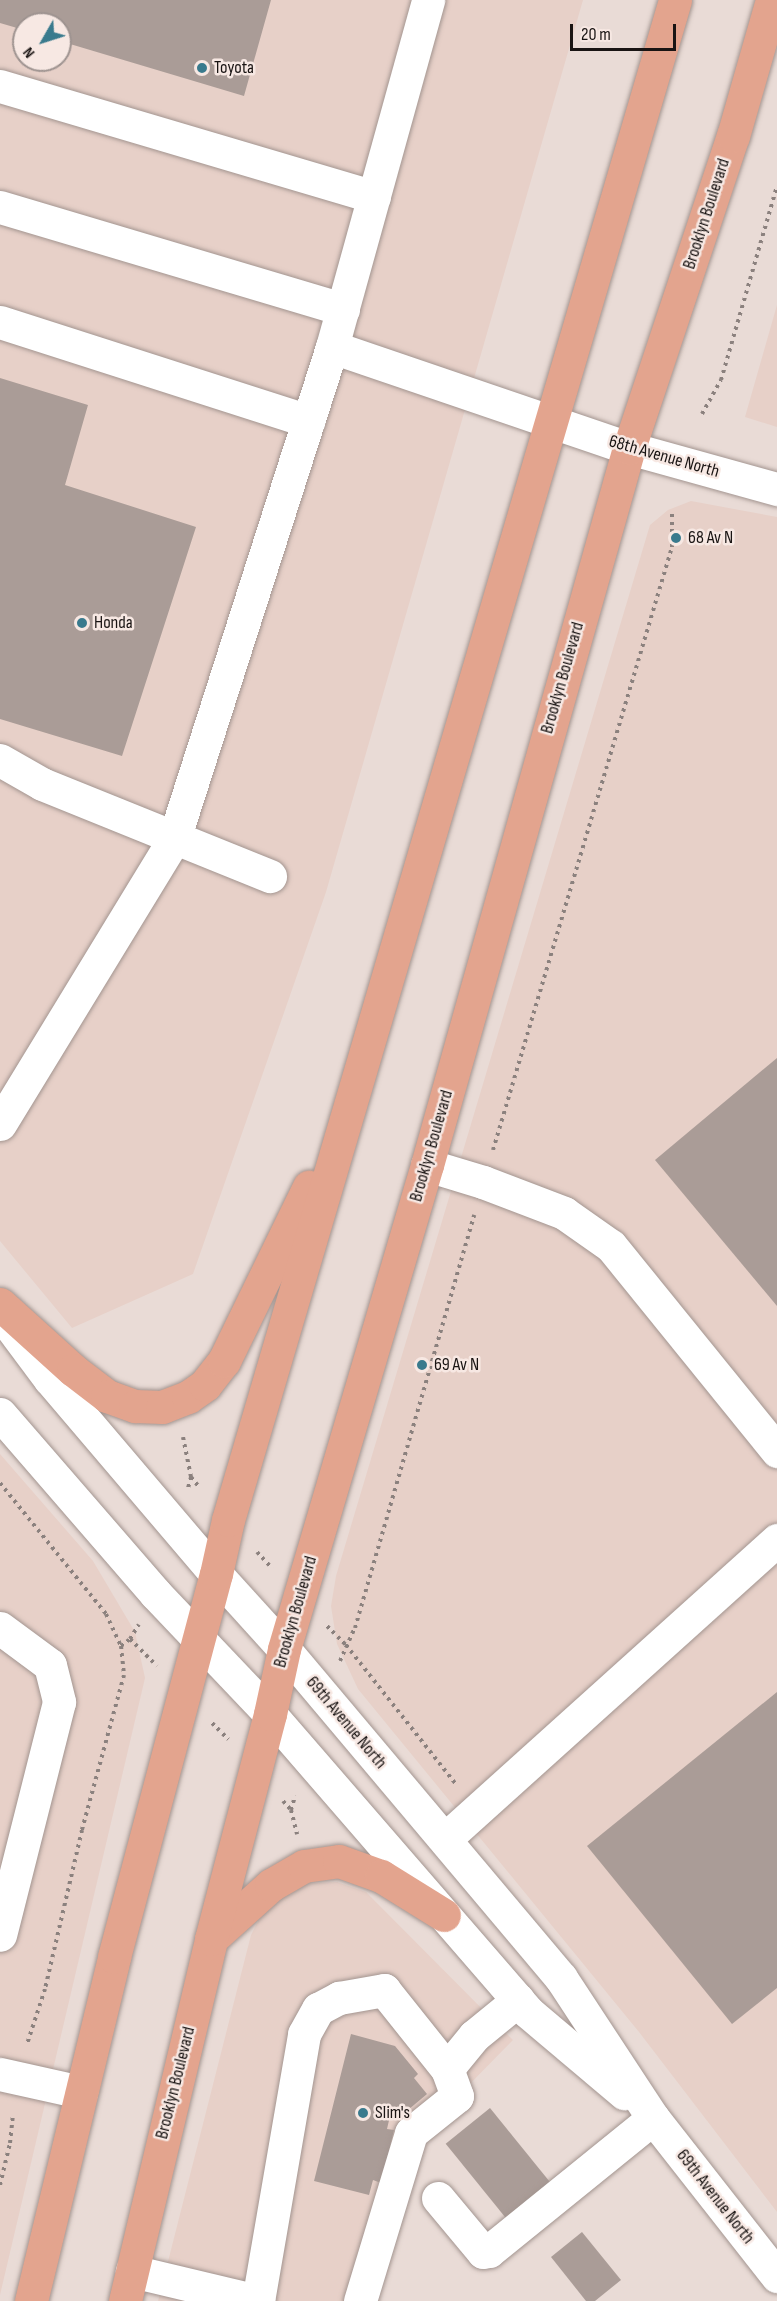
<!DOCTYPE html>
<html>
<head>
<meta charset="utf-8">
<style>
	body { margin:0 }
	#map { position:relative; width:777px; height:2301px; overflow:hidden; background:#e9dbd6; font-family:"Sofia Sans Condensed",sans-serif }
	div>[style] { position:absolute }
	.built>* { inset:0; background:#e7d0c8 }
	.building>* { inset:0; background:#aa9c97; transform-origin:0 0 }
	.path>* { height:4px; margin-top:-2px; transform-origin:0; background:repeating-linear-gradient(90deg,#8b817e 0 3px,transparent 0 7.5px) }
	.roads { filter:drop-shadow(0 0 2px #a39590) drop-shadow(0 0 2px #a39590) }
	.minor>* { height:33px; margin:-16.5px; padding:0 16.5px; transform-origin:16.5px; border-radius:16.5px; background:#fff }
	.major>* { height:33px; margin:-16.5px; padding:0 16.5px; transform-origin:16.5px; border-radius:16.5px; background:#e3a48e }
	.dots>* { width:16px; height:16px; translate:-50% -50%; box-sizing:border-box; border:3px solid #f7e8e3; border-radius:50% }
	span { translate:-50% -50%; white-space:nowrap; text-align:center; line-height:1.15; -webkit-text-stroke:5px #f7e8e3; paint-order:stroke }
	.poi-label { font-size:18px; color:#191413 }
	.left { translate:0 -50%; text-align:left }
	.street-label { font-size:18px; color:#191413 }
	.north { position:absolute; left:12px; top:12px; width:60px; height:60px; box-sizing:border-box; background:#f7e8e3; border:2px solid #9e9390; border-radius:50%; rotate:231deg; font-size:16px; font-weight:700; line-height:24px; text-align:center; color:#191413 }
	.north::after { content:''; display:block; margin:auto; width:21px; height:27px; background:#397a8d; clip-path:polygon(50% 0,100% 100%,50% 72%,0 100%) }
	.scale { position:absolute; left:570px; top:24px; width:106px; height:27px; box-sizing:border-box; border:3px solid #191413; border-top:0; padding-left:8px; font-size:18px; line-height:21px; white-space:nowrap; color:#191413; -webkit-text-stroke:4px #f7e8e3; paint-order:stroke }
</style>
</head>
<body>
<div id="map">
	<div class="built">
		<div style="clip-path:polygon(evenodd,0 0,583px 0,326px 892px,193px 1274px,72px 1328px,0 1241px,0 0,24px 24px,60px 24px,60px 60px,24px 60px,24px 24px)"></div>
		<div style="clip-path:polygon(777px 305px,777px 427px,745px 417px)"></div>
		<div style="clip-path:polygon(691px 501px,777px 517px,777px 2212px,639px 2032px,358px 1689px,337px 1644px,331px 1606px,336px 1576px,650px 525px,668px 510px)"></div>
		<div style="clip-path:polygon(0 1454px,93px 1561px,135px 1632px,145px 1678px,0 2295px)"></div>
		<div style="clip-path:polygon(337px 1882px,366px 1892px,513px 2040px,412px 2143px,371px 2301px,158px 2301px,251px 1935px,264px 1909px,298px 1884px)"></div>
	</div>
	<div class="building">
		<div style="clip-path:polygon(0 0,271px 0,244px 96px,60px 41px,60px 24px,24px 24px,24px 30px,0 23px)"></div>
		<div style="clip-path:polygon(0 378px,88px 405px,65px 485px,196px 527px,122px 756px,0 719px)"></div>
		<div style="clip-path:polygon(777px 1058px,777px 1306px,655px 1160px)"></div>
		<div style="clip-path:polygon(777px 1692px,777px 1988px,732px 2024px,587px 1846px)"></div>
		<div style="clip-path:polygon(351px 2034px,395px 2046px,418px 2074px,414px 2078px,427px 2094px,408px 2110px,404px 2105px,390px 2116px,387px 2129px,394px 2130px,381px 2183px,373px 2180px,369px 2195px,314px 2181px)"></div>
		<div style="left:490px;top:2108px;width:101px;height:57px;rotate:51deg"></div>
		<div style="clip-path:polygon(582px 2232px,621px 2280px,595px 2301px,586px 2301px,551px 2257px)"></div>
	</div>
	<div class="path">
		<div style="left:702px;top:414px;width:39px;rotate:-61deg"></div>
		<div style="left:721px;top:380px;width:202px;rotate:-73.9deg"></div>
		<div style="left:493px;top:1150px;width:629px;rotate:-73.47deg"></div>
		<div style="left:672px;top:547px;width:35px;rotate:-90deg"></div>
		<div style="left:183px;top:1437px;width:41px;rotate:78.7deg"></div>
		<div style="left:191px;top:1477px;width:11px;rotate:105deg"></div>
		<div style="left:191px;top:1477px;width:14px;rotate:51deg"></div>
		<div style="left:0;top:1483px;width:169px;rotate:51deg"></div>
		<div style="left:106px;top:1614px;width:35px;rotate:65deg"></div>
		<div style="left:121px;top:1646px;width:29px;rotate:84deg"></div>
		<div style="left:124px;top:1675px;width:161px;rotate:105.2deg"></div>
		<div style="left:82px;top:1830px;width:163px;rotate:103.1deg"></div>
		<div style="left:45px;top:1989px;width:58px;rotate:108.1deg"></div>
		<div style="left:257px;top:1552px;width:22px;rotate:47deg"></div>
		<div style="left:327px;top:1626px;width:27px;rotate:45deg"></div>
		<div style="left:346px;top:1645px;width:176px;rotate:51.7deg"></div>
		<div style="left:130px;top:1639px;width:38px;rotate:45deg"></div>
		<div style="left:121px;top:1646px;width:11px;rotate:-38deg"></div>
		<div style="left:130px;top:1639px;width:17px;rotate:-59deg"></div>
		<div style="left:340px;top:1661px;width:36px;rotate:-66deg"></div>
		<div style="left:355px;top:1628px;width:430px;rotate:-73.9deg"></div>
		<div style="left:212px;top:1723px;width:23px;rotate:45deg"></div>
		<div style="left:283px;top:1801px;width:12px;rotate:48deg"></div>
		<div style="left:291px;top:1810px;width:25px;rotate:76deg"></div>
		<div style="left:291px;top:1810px;width:15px;rotate:-74deg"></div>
		<div style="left:0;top:2185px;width:43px;rotate:-76.6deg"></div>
		<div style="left:10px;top:2143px;width:30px;rotate:-84deg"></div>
	</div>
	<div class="roads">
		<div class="minor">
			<div style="left:0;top:86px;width:390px;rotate:16.5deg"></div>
			<div style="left:0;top:207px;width:358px;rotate:16.6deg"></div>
			<div style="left:0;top:322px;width:324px;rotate:17.8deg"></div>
			<div style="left:332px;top:347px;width:314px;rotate:18.8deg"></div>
			<div style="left:629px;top:448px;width:154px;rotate:15.5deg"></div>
			<div style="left:0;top:760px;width:48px;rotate:29.7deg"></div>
			<div style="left:42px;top:784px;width:246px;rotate:22deg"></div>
			<div style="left:0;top:1124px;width:334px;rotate:-58.6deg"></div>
			<div style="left:174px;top:839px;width:517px;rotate:-72.2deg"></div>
			<div style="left:332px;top:347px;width:360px;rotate:-74.5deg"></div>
			<div style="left:427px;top:1165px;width:59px;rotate:16.9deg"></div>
			<div style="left:483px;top:1182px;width:87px;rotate:20.9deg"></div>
			<div style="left:564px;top:1213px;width:57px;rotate:35.1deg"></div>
			<div style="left:611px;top:1246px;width:264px;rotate:51deg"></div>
			<div style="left:5px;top:1319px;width:74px;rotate:53.3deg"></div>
			<div style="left:49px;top:1378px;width:257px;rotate:49.6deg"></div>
			<div style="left:216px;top:1574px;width:101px;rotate:47.8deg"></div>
			<div style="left:284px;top:1649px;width:430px;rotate:49.9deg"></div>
			<div style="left:561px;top:1978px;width:168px;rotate:56.7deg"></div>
			<div style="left:653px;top:2118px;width:201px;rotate:51.9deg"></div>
			<div style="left:0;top:1414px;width:238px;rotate:49.1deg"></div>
			<div style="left:156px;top:1594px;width:166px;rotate:46.5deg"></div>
			<div style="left:270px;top:1714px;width:394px;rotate:49.1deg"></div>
			<div style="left:528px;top:2012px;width:126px;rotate:40.2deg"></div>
			<div style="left:0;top:1628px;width:62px;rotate:36.5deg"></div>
			<div style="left:50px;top:1665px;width:38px;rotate:76deg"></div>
			<div style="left:59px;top:1702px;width:240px;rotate:104.2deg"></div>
			<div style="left:445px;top:1839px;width:447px;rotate:-42deg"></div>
			<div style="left:0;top:2074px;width:83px;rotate:12.5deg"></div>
			<div style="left:438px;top:2198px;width:70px;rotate:50.2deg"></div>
			<div style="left:483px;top:2252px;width:6px;rotate:-9deg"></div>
			<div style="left:489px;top:2251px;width:211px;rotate:-39deg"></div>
			<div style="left:132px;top:2271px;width:130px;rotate:13.4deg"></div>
			<div style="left:258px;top:2301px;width:271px;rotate:-80.2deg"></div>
			<div style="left:304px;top:2034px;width:29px;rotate:-61deg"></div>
			<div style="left:318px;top:2009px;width:24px;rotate:-28deg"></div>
			<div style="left:339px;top:1998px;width:46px;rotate:-10.1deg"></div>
			<div style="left:384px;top:1990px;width:101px;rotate:51.4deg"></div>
			<div style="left:447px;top:2069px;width:43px;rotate:-50.7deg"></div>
			<div style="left:474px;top:2036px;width:57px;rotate:-39.3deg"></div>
			<div style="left:360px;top:2301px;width:176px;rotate:-73.1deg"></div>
			<div style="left:411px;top:2133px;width:59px;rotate:-38.8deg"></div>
			<div style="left:457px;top:2096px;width:29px;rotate:-110deg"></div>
		</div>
		<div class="major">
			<div style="left:0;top:1304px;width:98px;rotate:42.1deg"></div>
			<div style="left:73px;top:1370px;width:43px;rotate:37.4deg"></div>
			<div style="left:107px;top:1396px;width:30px;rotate:20deg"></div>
			<div style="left:135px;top:1406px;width:27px;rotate:2deg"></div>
			<div style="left:162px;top:1407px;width:28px;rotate:-21deg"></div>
			<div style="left:188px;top:1397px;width:21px;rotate:-35deg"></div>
			<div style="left:205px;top:1385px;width:31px;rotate:-52deg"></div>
			<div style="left:224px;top:1361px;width:194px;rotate:-64deg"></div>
			<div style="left:211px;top:1939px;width:81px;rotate:-42deg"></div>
			<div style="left:271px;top:1885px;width:38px;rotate:-30deg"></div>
			<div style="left:304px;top:1866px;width:35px;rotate:-8deg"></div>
			<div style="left:339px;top:1861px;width:45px;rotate:19.7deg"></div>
			<div style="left:381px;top:1876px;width:74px;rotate:31.8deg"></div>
			<div style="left:31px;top:2301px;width:354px;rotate:-76.4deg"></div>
			<div style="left:114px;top:1957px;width:396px;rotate:-75.1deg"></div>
			<div style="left:216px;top:1574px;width:55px;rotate:-77.5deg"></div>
			<div style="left:228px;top:1520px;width:1584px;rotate:-73.61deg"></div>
			<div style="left:125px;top:2301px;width:372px;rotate:-76.6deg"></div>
			<div style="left:211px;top:1939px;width:233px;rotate:-75.3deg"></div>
			<div style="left:270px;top:1714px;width:66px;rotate:-77.8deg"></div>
			<div style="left:284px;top:1649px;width:505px;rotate:-73.54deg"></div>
			<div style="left:427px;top:1165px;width:745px;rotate:-74.27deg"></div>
			<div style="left:629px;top:448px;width:329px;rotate:-71.6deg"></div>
			<div style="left:733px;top:136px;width:141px;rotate:-74deg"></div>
		</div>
	</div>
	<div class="dots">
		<div style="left:202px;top:68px;background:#397a8d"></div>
		<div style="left:676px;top:538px;background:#397a8d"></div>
		<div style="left:82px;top:623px;background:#397a8d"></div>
		<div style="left:422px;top:1365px;background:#397a8d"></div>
		<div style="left:363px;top:2113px;background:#397a8d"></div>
	</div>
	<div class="poi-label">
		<span class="left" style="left:214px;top:68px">Toyota</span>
		<span class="left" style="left:688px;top:538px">68 Av N</span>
		<span class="left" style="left:94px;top:623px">Honda</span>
		<span class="left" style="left:434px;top:1365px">69 Av N</span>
		<span class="left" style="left:375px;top:2113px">Slim's</span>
	</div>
	<div class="street-label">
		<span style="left:707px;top:214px;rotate:-72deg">Brooklyn Boulevard</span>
		<span style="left:664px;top:457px;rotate:16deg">68th Avenue North</span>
		<span style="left:563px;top:678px;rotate:-74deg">Brooklyn Boulevard</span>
		<span style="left:432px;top:1146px;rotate:-74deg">Brooklyn Boulevard</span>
		<span style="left:296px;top:1612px;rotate:-74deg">Brooklyn Boulevard</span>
		<span style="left:346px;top:1723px;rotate:50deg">69th Avenue North</span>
		<span style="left:176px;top:2083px;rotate:-76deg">Brooklyn Boulevard</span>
		<span style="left:715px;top:2197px;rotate:52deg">69th Avenue North</span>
	</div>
	<div class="north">N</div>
	<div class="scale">20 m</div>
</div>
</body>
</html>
